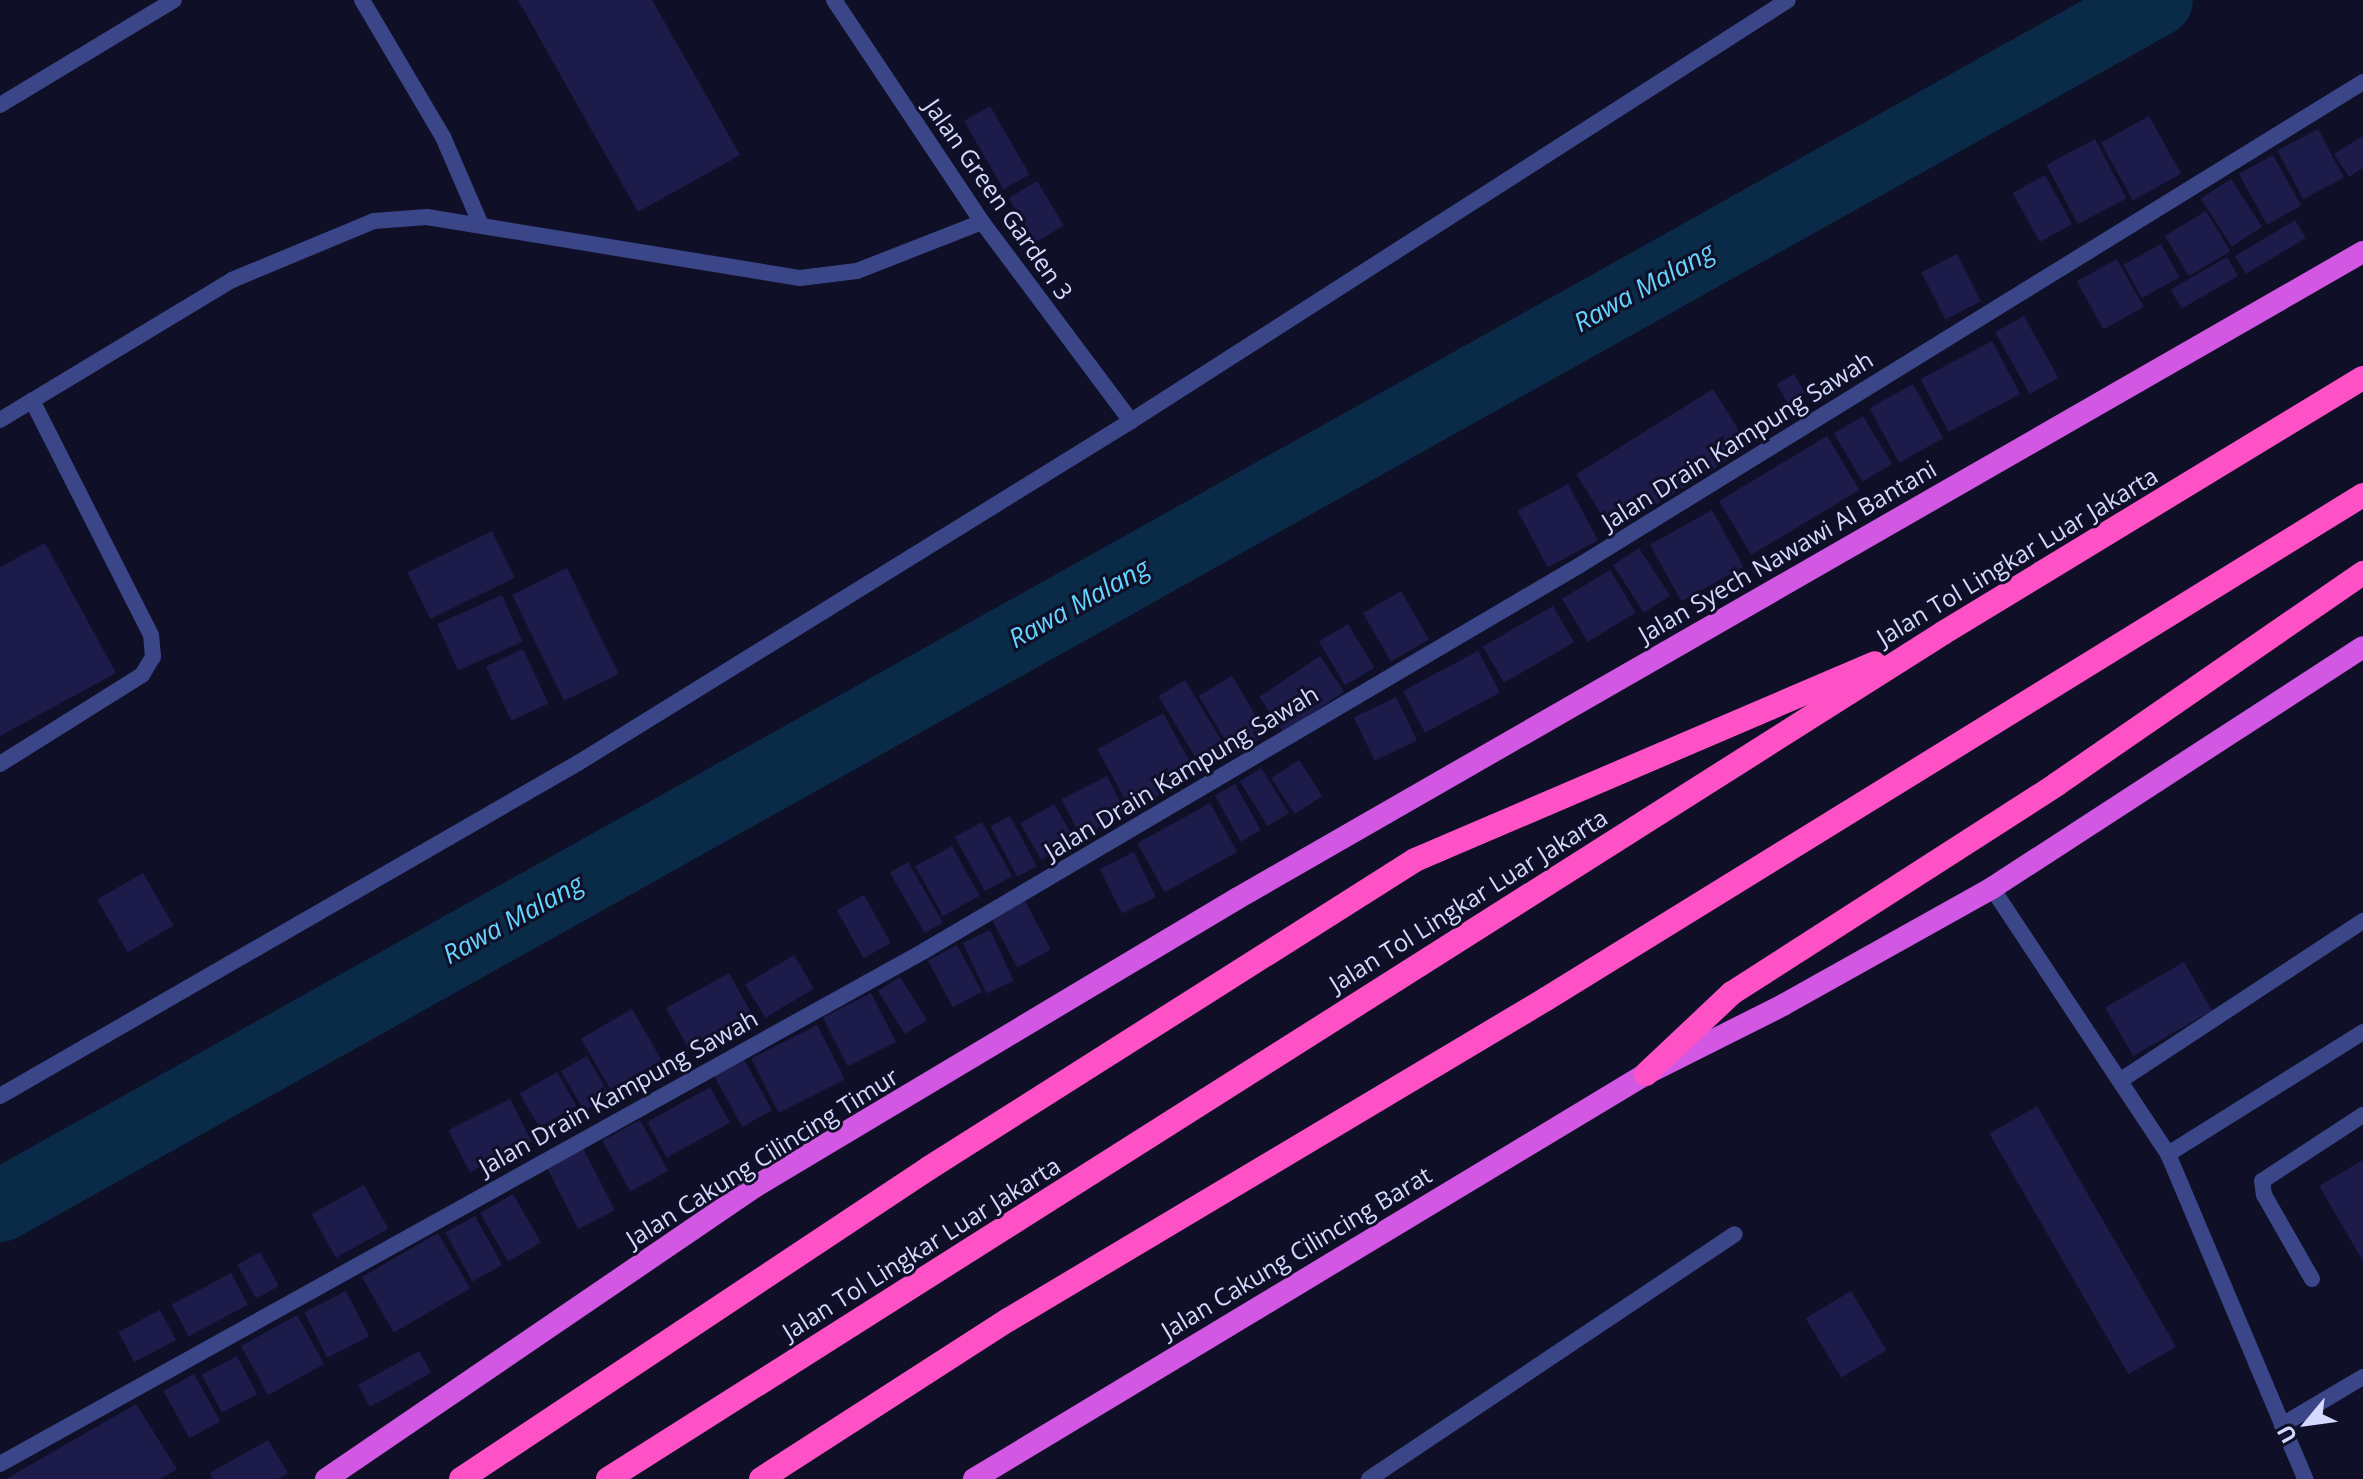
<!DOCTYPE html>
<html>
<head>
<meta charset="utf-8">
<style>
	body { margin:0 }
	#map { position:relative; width:2363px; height:1479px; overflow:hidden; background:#0f1028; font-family:"Open Sans",sans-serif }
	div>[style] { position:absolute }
	.river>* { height:72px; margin:-36px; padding:0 36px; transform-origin:36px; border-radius:36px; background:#0a2b47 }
	.building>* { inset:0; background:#1c1b49; transform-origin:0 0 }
	.service>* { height:16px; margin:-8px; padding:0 8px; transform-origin:8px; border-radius:8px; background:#3a4687 }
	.minor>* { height:16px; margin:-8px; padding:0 8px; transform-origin:8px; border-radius:8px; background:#3a4687 }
	.trunk>* { height:22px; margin:-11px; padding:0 11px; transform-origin:11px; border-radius:11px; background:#d257e2 }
	.motorway>* { height:24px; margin:-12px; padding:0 12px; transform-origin:12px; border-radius:12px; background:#ff51c6 }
	span { translate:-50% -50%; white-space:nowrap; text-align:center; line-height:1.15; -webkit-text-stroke:6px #0f1028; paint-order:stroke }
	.street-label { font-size:24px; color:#d6d9ff }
	.water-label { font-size:26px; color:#64d5ff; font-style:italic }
	.north { position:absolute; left:2267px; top:1383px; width:80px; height:80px; -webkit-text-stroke:6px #0f1028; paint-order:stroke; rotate:241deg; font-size:22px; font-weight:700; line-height:32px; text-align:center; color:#d6d9ff }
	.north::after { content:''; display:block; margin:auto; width:28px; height:36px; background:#d6d9ff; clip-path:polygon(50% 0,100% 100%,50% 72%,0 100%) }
</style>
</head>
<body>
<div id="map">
	<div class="river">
		<div style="left:0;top:1206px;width:2471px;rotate:-29.21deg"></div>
	</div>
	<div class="building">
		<div style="clip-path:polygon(518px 0,652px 0,740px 155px,638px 212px)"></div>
		<div style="left:990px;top:106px;width:79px;height:30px;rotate:60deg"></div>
		<div style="left:2149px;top:116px;width:66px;height:55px;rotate:61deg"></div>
		<div style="left:2318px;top:129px;width:55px;height:46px;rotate:62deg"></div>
		<div style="clip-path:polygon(2363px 136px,2363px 168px,2349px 177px,2334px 154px)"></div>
		<div style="left:2095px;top:139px;width:67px;height:55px;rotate:62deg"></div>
		<div style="left:2273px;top:155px;width:58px;height:39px;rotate:61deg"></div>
		<div style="left:2045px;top:175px;width:56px;height:37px;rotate:61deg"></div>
		<div style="left:2231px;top:179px;width:57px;height:36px;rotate:57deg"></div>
		<div style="left:1037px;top:181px;width:52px;height:33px;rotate:59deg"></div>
		<div style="left:2206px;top:211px;width:47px;height:48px;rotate:59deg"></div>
		<div style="left:2295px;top:220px;width:21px;height:70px;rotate:59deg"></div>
		<div style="left:2161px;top:244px;width:38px;height:43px;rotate:61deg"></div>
		<div style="left:1957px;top:254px;width:53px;height:40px;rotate:63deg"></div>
		<div style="left:2227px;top:257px;width:22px;height:65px;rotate:60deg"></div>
		<div style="left:2117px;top:259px;width:55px;height:46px;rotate:61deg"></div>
		<div style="left:2024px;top:316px;width:71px;height:33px;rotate:61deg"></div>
		<div style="left:1992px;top:341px;width:60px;height:81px;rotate:62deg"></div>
		<div style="left:1794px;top:374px;width:22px;height:20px;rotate:60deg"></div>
		<div style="left:1913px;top:384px;width:62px;height:50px;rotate:61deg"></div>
		<div style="left:1713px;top:389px;width:68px;height:161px;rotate:58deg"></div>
		<div style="left:1863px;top:416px;width:56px;height:34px;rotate:59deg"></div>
		<div style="left:1827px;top:436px;width:63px;height:126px;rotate:59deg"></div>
		<div style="left:1568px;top:484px;width:64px;height:57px;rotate:62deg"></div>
		<div style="left:1712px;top:510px;width:65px;height:71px;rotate:61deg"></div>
		<div style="left:492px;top:531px;width:52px;height:94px;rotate:64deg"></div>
		<div style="clip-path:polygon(45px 543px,116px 673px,0 736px,0 567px)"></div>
		<div style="left:1639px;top:548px;width:57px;height:31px;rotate:57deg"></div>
		<div style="left:567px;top:568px;width:118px;height:61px;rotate:64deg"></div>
		<div style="left:1610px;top:570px;width:50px;height:56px;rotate:59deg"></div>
		<div style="left:1401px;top:591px;width:56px;height:44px;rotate:60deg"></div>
		<div style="left:502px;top:595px;width:51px;height:71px;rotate:66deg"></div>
		<div style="left:1553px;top:606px;width:42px;height:81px;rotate:60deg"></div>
		<div style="left:1348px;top:624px;width:51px;height:34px;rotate:59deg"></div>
		<div style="left:523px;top:649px;width:60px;height:41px;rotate:65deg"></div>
		<div style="left:1478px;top:651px;width:47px;height:85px;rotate:62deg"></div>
		<div style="left:1320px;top:656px;width:43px;height:73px;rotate:56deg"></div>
		<div style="left:1232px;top:676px;width:68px;height:39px;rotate:59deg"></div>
		<div style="left:1185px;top:680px;width:82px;height:31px;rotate:59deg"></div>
		<div style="left:1396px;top:697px;width:48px;height:47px;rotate:64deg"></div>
		<div style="left:1163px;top:713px;width:70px;height:75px;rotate:61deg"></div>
		<div style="left:1299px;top:760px;width:43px;height:33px;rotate:57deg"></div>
		<div style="left:1261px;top:768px;width:53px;height:25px;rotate:58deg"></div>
		<div style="left:1107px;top:776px;width:42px;height:51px;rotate:63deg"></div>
		<div style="left:1235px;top:784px;width:53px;height:23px;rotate:61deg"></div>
		<div style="left:1210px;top:803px;width:56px;height:83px;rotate:61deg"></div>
		<div style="left:1054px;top:804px;width:42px;height:39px;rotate:60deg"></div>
		<div style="left:1010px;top:816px;width:57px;height:22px;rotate:62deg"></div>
		<div style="left:982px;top:822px;width:62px;height:31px;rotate:61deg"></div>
		<div style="left:952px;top:846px;width:57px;height:42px;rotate:61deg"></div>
		<div style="left:1134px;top:852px;width:50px;height:38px;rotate:64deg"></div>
		<div style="left:908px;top:862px;width:70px;height:21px;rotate:60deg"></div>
		<div style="left:143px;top:873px;width:61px;height:53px;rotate:60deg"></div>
		<div style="left:864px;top:895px;width:55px;height:31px;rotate:61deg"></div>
		<div style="left:1025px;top:901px;width:55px;height:38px;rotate:62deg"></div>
		<div style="left:990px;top:930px;width:56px;height:30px;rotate:65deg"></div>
		<div style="left:957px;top:945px;width:53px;height:33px;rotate:62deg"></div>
		<div style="left:794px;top:955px;width:39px;height:57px;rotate:59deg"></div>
		<div style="left:2184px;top:962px;width:56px;height:91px;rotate:60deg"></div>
		<div style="left:729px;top:973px;width:47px;height:72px;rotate:61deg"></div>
		<div style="left:900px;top:977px;width:51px;height:26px;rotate:58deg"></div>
		<div style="left:871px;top:993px;width:55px;height:54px;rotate:63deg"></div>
		<div style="left:632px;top:1009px;width:59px;height:59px;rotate:60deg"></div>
		<div style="left:817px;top:1025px;width:61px;height:74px;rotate:63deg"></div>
		<div style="left:587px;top:1056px;width:46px;height:30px;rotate:60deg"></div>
		<div style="left:742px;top:1056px;width:62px;height:34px;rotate:61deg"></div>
		<div style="left:557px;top:1072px;width:39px;height:43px;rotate:60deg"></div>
		<div style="left:710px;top:1087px;width:41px;height:72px;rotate:61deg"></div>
		<div style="left:510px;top:1099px;width:47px;height:69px;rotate:63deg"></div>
		<div style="left:2037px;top:1106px;width:278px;height:55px;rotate:60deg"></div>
		<div style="left:640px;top:1120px;width:58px;height:43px;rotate:61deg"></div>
		<div style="left:583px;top:1148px;width:70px;height:41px;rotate:63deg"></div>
		<div style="clip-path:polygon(2363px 1160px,2363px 1261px,2319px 1186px)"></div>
		<div style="left:364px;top:1185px;width:50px;height:60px;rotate:61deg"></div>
		<div style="left:513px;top:1194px;width:56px;height:38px;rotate:60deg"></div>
		<div style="left:475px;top:1216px;width:56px;height:34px;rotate:61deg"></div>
		<div style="left:438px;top:1233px;width:64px;height:88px;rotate:60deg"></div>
		<div style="left:260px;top:1252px;width:39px;height:26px;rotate:61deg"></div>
		<div style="left:231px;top:1273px;width:36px;height:67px;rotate:62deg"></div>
		<div style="left:346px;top:1291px;width:51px;height:47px;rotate:63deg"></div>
		<div style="left:1851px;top:1291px;width:69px;height:53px;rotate:59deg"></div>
		<div style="left:160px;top:1310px;width:34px;height:47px;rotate:62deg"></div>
		<div style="left:297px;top:1315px;width:56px;height:64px;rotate:61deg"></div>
		<div style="left:419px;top:1351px;width:25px;height:70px;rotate:61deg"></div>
		<div style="left:237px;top:1356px;width:43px;height:40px;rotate:62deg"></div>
		<div style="left:194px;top:1374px;width:54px;height:35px;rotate:61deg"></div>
		<div style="clip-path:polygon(136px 1404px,177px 1469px,160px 1479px,6px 1479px)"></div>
		<div style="clip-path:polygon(268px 1440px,288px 1473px,278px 1479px,213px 1479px,210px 1473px)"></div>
	</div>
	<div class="service">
		<div style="left:362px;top:0;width:159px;rotate:59.4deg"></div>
		<div style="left:443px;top:137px;width:96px;rotate:66.6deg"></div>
		<div style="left:0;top:105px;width:203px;rotate:-31.1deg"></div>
		<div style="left:0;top:420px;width:271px;rotate:-31.1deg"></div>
		<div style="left:232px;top:280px;width:154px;rotate:-22.6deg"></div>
		<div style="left:374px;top:221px;width:53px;rotate:-4.3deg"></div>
		<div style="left:427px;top:217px;width:378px;rotate:9.3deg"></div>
		<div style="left:800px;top:278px;width:57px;rotate:-7deg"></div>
		<div style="left:857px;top:271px;width:134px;rotate:-21.4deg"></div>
		<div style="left:0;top:764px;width:168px;rotate:-32.1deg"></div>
		<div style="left:142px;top:675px;width:21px;rotate:-59deg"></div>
		<div style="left:153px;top:657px;width:22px;rotate:-95deg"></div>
		<div style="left:151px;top:635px;width:263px;rotate:-116.9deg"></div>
		<div style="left:1992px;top:888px;width:319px;rotate:56.5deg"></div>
		<div style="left:2168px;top:1154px;width:230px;rotate:-32deg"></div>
		<div style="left:2121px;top:1080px;width:290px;rotate:-33.3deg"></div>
		<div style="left:2168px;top:1154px;width:353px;rotate:67.1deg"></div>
		<div style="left:2312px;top:1279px;width:97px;rotate:-119.7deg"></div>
		<div style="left:2264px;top:1195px;width:14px;rotate:-98deg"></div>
		<div style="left:2262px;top:1181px;width:121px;rotate:-33.2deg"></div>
		<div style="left:2282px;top:1425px;width:94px;rotate:-30.7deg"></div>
		<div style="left:1369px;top:1479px;width:440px;rotate:-33.8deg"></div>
	</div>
	<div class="minor">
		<div style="left:834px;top:0;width:267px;rotate:56.3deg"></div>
		<div style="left:982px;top:222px;width:249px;rotate:53.2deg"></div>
		<div style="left:0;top:1096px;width:667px;rotate:-29.95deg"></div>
		<div style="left:578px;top:763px;width:650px;rotate:-31.73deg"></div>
		<div style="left:1131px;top:421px;width:780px;rotate:-32.65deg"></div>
		<div style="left:0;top:1464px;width:1057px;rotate:-29.04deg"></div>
		<div style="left:924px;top:951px;width:761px;rotate:-30.47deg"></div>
		<div style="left:1580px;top:565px;width:920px;rotate:-31.67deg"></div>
	</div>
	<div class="trunk">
		<div style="left:326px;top:1479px;width:520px;rotate:-34.27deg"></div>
		<div style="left:756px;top:1186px;width:561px;rotate:-30.86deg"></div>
		<div style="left:1238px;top:898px;width:1297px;rotate:-29.87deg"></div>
		<div style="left:974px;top:1479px;width:785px;rotate:-31.08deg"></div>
		<div style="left:1646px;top:1074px;width:153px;rotate:-26.7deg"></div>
		<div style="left:1783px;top:1005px;width:240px;rotate:-29.2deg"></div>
		<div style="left:1992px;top:888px;width:442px;rotate:-33deg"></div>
	</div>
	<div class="motorway">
		<div style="left:1646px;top:1074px;width:118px;rotate:-43.3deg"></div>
		<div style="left:1732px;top:993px;width:386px;rotate:-32.7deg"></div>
		<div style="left:2057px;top:784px;width:372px;rotate:-34.6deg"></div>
		<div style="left:461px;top:1479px;width:562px;rotate:-33.61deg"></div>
		<div style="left:929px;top:1168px;width:575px;rotate:-32.36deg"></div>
		<div style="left:1415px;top:860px;width:500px;rotate:-23.18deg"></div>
		<div style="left:608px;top:1479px;width:1580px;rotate:-32.36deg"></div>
		<div style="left:1943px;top:633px;width:491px;rotate:-31.3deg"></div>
		<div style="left:761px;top:1479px;width:294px;rotate:-32.8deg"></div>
		<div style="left:1008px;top:1320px;width:626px;rotate:-30.82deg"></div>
		<div style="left:1546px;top:999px;width:960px;rotate:-31.67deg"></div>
	</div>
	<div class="street-label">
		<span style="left:999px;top:199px;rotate:55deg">Jalan Green Garden 3</span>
		<span style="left:1737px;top:440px;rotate:-32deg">Jalan Drain Kampung Sawah</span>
		<span style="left:1787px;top:551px;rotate:-30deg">Jalan Syech Nawawi Al Bantani</span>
		<span style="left:2017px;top:556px;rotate:-31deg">Jalan Tol Lingkar Luar Jakarta</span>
		<span style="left:1181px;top:772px;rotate:-31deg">Jalan Drain Kampung Sawah</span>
		<span style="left:1468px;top:900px;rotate:-32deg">Jalan Tol Lingkar Luar Jakarta</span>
		<span style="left:618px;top:1092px;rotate:-29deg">Jalan Drain Kampung Sawah</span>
		<span style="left:762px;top:1157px;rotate:-32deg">Jalan Cakung Cilincing Timur</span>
		<span style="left:921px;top:1248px;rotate:-32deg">Jalan Tol Lingkar Luar Jakarta</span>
		<span style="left:1296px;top:1252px;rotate:-31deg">Jalan Cakung Cilincing Barat</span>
	</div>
	<div class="water-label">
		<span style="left:1644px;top:287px;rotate:-29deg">Rawa Malang</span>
		<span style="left:1079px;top:603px;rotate:-29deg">Rawa Malang</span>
		<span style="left:513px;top:919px;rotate:-29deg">Rawa Malang</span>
	</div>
	<div class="north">U</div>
</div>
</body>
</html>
